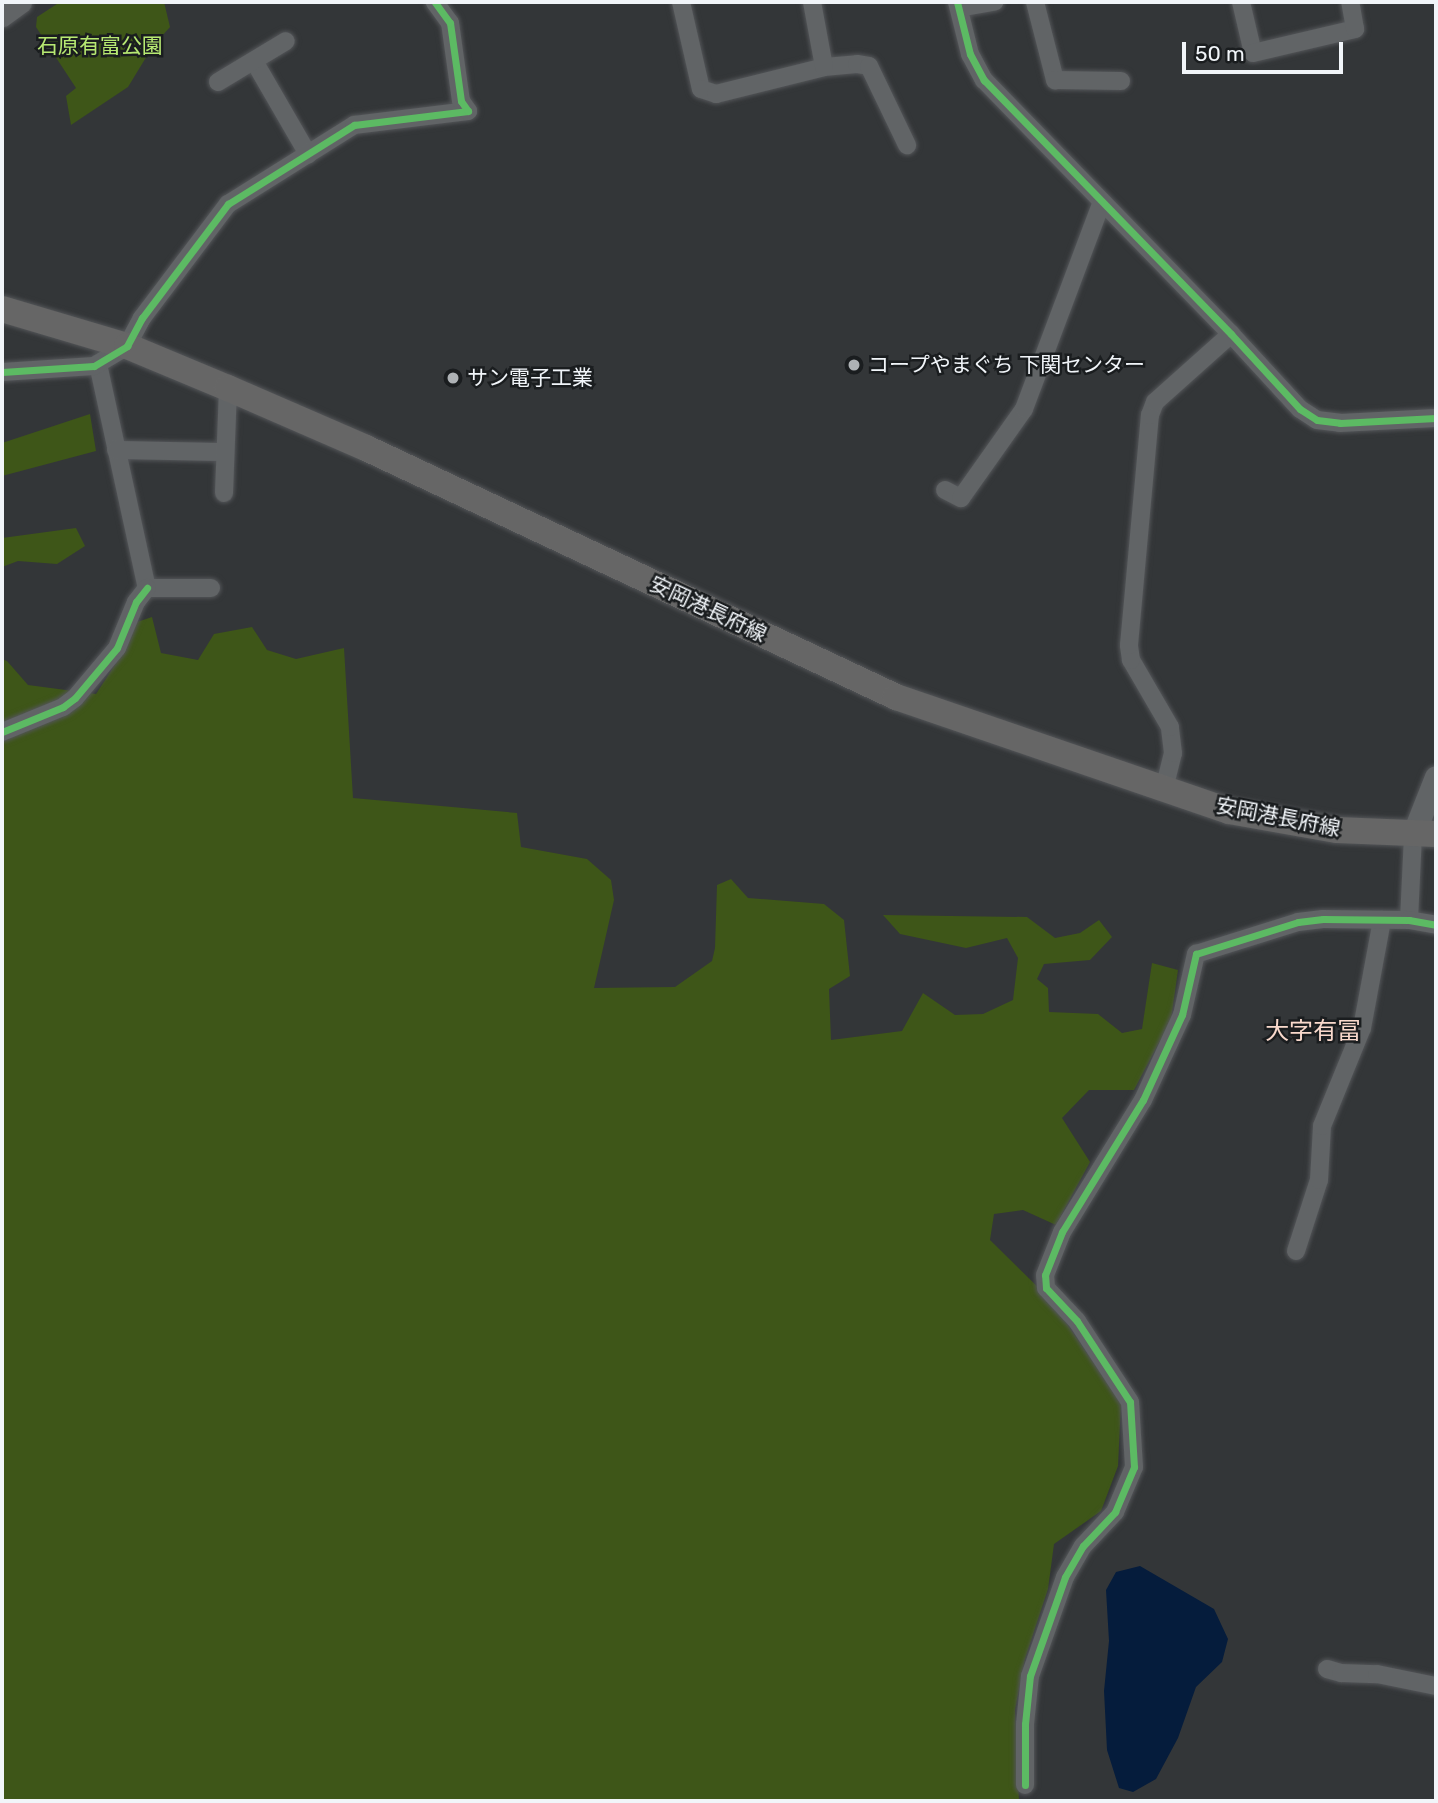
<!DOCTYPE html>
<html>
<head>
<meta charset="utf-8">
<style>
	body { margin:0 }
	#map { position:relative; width:1438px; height:1803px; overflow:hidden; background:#333638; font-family:Rubik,"Noto Sans JP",sans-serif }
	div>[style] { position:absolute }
	.green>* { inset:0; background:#3e5618 }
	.water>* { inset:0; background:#051c3c }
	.roads { filter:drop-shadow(0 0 2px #535558) drop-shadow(0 0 2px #535558) }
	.minor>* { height:18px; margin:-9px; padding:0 9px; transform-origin:9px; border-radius:9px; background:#616466 }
	.tertiary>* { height:23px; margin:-11.5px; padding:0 11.5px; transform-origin:11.5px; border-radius:11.5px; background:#616466 }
	.secondary>* { height:26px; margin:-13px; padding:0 13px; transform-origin:13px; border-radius:13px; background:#666 }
	.cycleway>* { height:7px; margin:-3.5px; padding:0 3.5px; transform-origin:3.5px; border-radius:3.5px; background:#5cba63 }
	.dots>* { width:19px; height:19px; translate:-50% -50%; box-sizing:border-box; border:4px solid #1a1d1f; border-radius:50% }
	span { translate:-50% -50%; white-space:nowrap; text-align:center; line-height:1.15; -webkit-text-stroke:5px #1a1d1f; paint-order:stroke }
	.park-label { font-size:21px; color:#b7e972 }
	.poi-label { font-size:21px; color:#f1f5f9 }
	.left { translate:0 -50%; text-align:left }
	.street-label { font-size:21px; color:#f1f5f9 }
	.quarter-label { font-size:24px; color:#f9d9cc }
	.frame { position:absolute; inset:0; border:4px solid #f1f5f9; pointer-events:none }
	.scale { position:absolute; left:1182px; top:42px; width:161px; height:32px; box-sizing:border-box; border:4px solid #f1f5f9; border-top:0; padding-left:9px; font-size:21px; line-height:24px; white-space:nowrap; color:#f1f5f9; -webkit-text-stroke:5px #1a1d1f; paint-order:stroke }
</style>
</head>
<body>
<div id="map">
	<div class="green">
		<div style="clip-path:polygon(60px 2px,164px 2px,170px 27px,153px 46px,128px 87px,71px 125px,66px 96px,76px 88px,36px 27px,37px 17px)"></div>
		<div style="clip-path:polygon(90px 414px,96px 451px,2px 476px,2px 443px)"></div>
		<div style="clip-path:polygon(76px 528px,85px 546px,57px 564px,18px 561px,2px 567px,2px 538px)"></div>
		<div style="clip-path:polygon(152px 617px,161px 653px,198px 660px,214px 634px,252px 627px,267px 650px,296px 659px,344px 648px,353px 798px,517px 813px,521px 847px,587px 859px,611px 880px,614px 900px,594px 988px,675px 987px,712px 961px,715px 948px,717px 885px,731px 879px,748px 898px,824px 904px,844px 920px,850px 976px,829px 989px,831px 1040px,902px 1031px,923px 993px,955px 1015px,983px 1014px,1013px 1000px,1018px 958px,1007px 938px,966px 948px,900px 934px,883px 915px,1027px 917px,1055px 938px,1080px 933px,1099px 920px,1112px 937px,1090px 960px,1044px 964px,1037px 979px,1048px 988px,1049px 1012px,1098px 1014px,1122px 1033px,1142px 1029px,1152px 963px,1178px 970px,1171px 1020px,1134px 1090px,1089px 1090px,1062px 1118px,1090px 1162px,1056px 1225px,1023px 1210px,994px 1214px,990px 1240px,1050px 1299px,1121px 1403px,1118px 1466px,1101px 1511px,1054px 1544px,1048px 1589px,1025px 1659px,1015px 1710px,1019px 1801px,2px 1801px,2px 659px,7px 661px,28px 685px,96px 694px,118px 660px,131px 624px)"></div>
	</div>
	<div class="water">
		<div style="clip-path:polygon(1140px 1566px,1214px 1609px,1228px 1639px,1222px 1662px,1196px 1687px,1178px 1738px,1156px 1779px,1133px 1792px,1119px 1788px,1107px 1750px,1104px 1691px,1109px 1641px,1106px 1590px,1116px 1572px)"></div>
	</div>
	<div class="roads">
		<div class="minor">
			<div style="left:681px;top:2px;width:89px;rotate:77.1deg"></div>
			<div style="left:701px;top:89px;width:16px;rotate:18deg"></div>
			<div style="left:716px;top:94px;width:111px;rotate:-14deg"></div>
			<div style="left:824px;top:67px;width:33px;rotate:-5deg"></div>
			<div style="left:857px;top:64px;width:12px;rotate:9deg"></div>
			<div style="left:869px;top:66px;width:88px;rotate:64.3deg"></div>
			<div style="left:812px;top:2px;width:66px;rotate:79.5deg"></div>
			<div style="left:957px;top:2px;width:54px;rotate:76deg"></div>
			<div style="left:970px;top:54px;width:30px;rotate:62deg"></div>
			<div style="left:984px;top:80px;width:354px;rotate:45.8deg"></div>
			<div style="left:1231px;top:334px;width:102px;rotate:47.4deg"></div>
			<div style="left:1300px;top:409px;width:20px;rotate:33deg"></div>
			<div style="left:1317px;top:420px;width:23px;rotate:7deg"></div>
			<div style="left:1340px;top:423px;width:96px;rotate:-3deg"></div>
			<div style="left:1035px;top:2px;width:81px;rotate:75.6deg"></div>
			<div style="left:1055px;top:80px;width:66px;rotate:0.9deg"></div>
			<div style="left:1241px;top:2px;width:52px;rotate:76.8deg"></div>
			<div style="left:1253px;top:53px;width:105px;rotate:-13.2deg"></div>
			<div style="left:1355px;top:29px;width:27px;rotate:-100deg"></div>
			<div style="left:959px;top:8px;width:36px;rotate:-10deg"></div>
			<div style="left:254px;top:61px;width:108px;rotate:59.9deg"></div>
			<div style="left:218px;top:82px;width:79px;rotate:-31.1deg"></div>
			<div style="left:98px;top:364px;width:229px;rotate:77.7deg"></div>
			<div style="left:147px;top:588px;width:64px"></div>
			<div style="left:2px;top:372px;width:92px;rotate:-3.7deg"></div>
			<div style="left:94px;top:366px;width:39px;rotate:-31deg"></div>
			<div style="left:127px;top:346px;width:32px;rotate:-62deg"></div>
			<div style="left:142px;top:318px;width:143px;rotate:-53deg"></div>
			<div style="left:228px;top:204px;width:149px;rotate:-32.1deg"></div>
			<div style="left:354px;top:125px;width:115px;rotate:-7deg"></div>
			<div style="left:468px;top:111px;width:12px;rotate:-125deg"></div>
			<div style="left:461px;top:101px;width:79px;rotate:-98deg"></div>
			<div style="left:450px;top:23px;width:26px;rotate:-126deg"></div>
			<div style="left:116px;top:450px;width:108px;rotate:1.1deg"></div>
			<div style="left:945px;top:490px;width:18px;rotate:27deg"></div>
			<div style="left:961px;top:498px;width:109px;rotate:-54.7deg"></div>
			<div style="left:1024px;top:409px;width:221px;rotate:-69.4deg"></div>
			<div style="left:224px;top:493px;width:105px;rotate:-87.8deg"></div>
			<div style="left:2px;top:732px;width:66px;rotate:-22.3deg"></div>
			<div style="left:63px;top:707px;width:15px;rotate:-37deg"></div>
			<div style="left:75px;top:698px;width:65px;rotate:-50deg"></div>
			<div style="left:117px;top:648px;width:50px;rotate:-67.6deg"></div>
			<div style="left:136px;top:602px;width:18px;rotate:-52deg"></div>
			<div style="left:1164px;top:789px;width:37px;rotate:-76deg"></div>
			<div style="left:1173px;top:753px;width:26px;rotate:-97deg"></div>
			<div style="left:1170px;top:727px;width:78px;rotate:-120.2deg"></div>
			<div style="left:1131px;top:660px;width:15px;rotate:-98deg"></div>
			<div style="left:1129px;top:645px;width:231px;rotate:-84.8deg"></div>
			<div style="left:1150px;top:415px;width:14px;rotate:-69deg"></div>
			<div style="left:1155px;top:402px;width:102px;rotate:-41.8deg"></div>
			<div style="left:1409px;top:920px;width:85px;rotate:-87.3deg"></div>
			<div style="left:1296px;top:1251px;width:75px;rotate:-72.1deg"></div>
			<div style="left:1319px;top:1180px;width:54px;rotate:-86.8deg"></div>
			<div style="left:1322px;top:1126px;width:106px;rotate:-67.8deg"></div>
			<div style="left:1362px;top:1028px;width:110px;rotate:-79.5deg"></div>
			<div style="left:1327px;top:1669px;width:15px;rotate:16deg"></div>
			<div style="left:1341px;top:1673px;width:36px;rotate:2deg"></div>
			<div style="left:1377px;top:1674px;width:60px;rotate:11.5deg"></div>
			<div style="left:1025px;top:1785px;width:61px;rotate:-90deg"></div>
			<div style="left:1025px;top:1724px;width:48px;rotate:-84.1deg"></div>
			<div style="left:1030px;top:1676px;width:105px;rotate:-70.5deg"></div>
			<div style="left:1065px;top:1577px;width:36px;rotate:-60deg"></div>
			<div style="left:1083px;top:1546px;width:47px;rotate:-46.7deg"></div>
			<div style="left:1115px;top:1512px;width:49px;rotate:-67.1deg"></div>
			<div style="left:1134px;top:1467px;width:65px;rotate:-93.5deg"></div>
			<div style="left:1130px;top:1402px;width:97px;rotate:-123.2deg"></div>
			<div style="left:1077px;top:1321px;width:45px;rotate:-133.2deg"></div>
			<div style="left:1046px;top:1288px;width:13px;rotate:-94deg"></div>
			<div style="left:1045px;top:1275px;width:46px;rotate:-68.4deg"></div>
			<div style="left:1062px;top:1232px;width:155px;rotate:-58.5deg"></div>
			<div style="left:1143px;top:1100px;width:94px;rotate:-65.4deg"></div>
			<div style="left:1182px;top:1015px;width:63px;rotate:-77.1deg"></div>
			<div style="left:1196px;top:954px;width:107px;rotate:-17.4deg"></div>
			<div style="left:1298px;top:922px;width:25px;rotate:-7deg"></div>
			<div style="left:1323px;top:919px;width:86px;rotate:0.7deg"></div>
			<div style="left:1409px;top:920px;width:27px;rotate:10deg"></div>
		</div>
		<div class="tertiary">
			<div style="left:2px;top:15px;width:22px;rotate:-36deg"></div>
			<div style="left:1413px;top:835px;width:62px;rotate:-68.4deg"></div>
		</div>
		<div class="secondary">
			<div style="left:2px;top:309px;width:130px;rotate:16.5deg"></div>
			<div style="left:127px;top:346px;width:109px;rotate:22.6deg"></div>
			<div style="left:228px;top:388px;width:150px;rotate:23.5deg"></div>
			<div style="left:366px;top:448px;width:586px;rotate:25.16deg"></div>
			<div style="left:896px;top:697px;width:352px;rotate:18.9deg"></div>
			<div style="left:1229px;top:811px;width:110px;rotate:10deg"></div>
			<div style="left:1337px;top:830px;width:99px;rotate:2.3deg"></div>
		</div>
	</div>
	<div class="cycleway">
		<div style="left:957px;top:2px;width:54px;rotate:76deg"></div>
		<div style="left:970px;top:54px;width:30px;rotate:62deg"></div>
		<div style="left:984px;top:80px;width:354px;rotate:45.8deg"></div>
		<div style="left:1231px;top:334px;width:102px;rotate:47.4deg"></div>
		<div style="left:1300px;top:409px;width:20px;rotate:33deg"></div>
		<div style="left:1317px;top:420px;width:23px;rotate:7deg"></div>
		<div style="left:1340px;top:423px;width:96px;rotate:-3deg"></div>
		<div style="left:2px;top:372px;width:92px;rotate:-3.7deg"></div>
		<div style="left:94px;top:366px;width:39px;rotate:-31deg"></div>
		<div style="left:127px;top:346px;width:32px;rotate:-62deg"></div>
		<div style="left:142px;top:318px;width:143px;rotate:-53deg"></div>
		<div style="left:228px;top:204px;width:149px;rotate:-32.1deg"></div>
		<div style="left:354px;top:125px;width:115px;rotate:-7deg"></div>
		<div style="left:468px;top:111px;width:12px;rotate:-125deg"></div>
		<div style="left:461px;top:101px;width:79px;rotate:-98deg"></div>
		<div style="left:450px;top:23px;width:26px;rotate:-126deg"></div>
		<div style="left:2px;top:732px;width:66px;rotate:-22.3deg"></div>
		<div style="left:63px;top:707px;width:15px;rotate:-37deg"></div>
		<div style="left:75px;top:698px;width:65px;rotate:-50deg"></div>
		<div style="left:117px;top:648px;width:50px;rotate:-67.6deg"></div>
		<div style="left:136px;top:602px;width:18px;rotate:-52deg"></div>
		<div style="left:1025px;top:1785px;width:61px;rotate:-90deg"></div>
		<div style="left:1025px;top:1724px;width:48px;rotate:-84.1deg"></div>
		<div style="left:1030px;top:1676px;width:105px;rotate:-70.5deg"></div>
		<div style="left:1065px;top:1577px;width:36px;rotate:-60deg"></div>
		<div style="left:1083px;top:1546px;width:47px;rotate:-46.7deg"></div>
		<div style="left:1115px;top:1512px;width:49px;rotate:-67.1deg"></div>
		<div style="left:1134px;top:1467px;width:65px;rotate:-93.5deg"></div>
		<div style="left:1130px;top:1402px;width:97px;rotate:-123.2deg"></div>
		<div style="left:1077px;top:1321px;width:45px;rotate:-133.2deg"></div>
		<div style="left:1046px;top:1288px;width:13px;rotate:-94deg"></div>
		<div style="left:1045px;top:1275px;width:46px;rotate:-68.4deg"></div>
		<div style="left:1062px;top:1232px;width:155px;rotate:-58.5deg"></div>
		<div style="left:1143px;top:1100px;width:94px;rotate:-65.4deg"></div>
		<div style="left:1182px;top:1015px;width:63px;rotate:-77.1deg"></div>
		<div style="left:1196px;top:954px;width:107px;rotate:-17.4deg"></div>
		<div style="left:1298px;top:922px;width:25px;rotate:-7deg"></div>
		<div style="left:1323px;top:919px;width:86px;rotate:0.7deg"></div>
		<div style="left:1409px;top:920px;width:27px;rotate:10deg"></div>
	</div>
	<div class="dots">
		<div style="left:854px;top:365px;background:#aeb2b5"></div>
		<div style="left:453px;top:378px;background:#aeb2b5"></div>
	</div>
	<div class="park-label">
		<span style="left:100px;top:46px">石原有富公園</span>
	</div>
	<div class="poi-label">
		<span class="left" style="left:868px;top:365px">コープやまぐち 下関センター</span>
		<span class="left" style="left:467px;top:378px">サン電子工業</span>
	</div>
	<div class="street-label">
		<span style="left:708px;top:609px;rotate:25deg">安岡港長府線</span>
		<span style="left:1278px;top:817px;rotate:11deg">安岡港長府線</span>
	</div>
	<div class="quarter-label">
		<span style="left:1313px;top:1032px">大字有冨</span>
	</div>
	<div class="frame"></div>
	<div class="scale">50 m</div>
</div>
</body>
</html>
